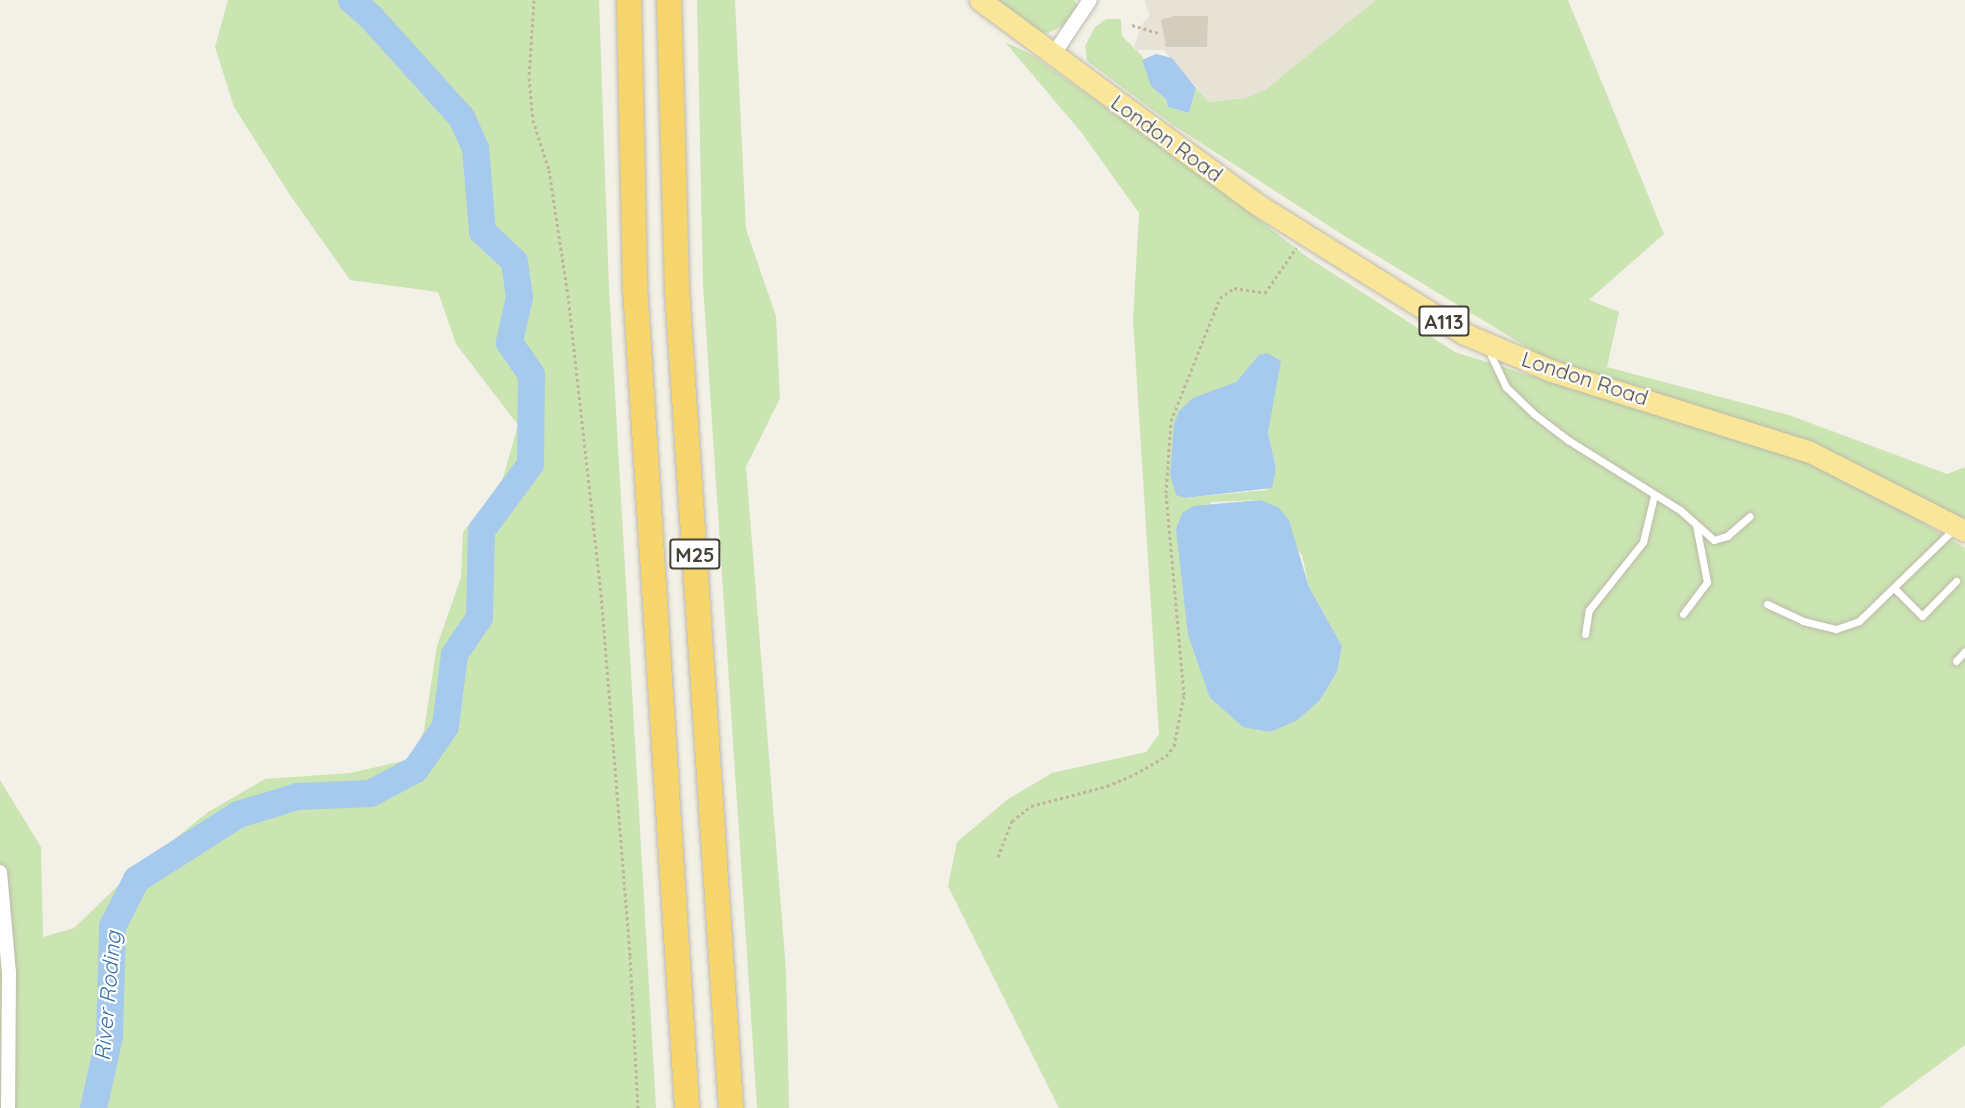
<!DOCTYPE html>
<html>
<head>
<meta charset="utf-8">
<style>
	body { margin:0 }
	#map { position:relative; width:1965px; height:1108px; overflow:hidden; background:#f3f0e7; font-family:Quicksand,sans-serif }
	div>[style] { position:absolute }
	.residential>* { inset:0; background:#e6e2d5 }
	.green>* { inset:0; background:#cae5b1 }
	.water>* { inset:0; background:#a6caed }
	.river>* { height:27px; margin:-13.5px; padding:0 13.5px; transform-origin:13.5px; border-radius:13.5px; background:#a6caed }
	.building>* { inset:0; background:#d4cdbd }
	.path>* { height:3px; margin-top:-1.5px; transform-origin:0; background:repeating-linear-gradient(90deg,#bfb59c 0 3px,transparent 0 6px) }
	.roads { filter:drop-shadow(0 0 2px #beb9aa) drop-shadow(0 0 2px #beb9aa) }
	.service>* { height:7px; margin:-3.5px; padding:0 3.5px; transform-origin:3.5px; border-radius:3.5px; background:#fff }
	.minor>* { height:14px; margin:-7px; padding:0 7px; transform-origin:7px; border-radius:7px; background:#fff }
	.primary>* { height:21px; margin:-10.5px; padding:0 10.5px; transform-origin:10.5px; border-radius:10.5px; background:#fae699 }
	.motorway>* { height:24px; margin:-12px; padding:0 12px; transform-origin:12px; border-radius:12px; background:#f7d56d }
	span { translate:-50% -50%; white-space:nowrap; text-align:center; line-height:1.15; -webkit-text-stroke:4.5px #fff; paint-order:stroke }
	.shield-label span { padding:2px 4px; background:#fff; border:2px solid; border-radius:4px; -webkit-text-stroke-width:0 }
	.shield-label { font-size:20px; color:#454136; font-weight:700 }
	.street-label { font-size:21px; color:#454136 }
	.water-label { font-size:22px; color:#3470ad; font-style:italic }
</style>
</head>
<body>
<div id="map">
	<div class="residential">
		<div style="clip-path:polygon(1144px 0,1376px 0,1377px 2px,1265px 90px,1245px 98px,1209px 102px,1164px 50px,1137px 50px,1134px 47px,1142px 24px,1150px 16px)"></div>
	</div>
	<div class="green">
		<div style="clip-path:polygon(228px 0,599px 0,609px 289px,656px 1108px,0 1108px,0 780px,41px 847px,43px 937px,74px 928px,126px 878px,208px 812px,265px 779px,350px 773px,412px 759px,424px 730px,437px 646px,461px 577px,463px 532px,501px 485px,518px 425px,456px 344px,438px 292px,350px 280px,290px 195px,234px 107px,215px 47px)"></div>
		<div style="clip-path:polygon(697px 0,735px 0,746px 229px,776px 316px,780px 398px,746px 467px,786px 970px,789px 1108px,757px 1108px,703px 285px)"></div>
		<div style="clip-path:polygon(995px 0,1074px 0,1078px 6px,1063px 26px,1048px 33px,1034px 31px)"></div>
		<div style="clip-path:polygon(1376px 0,1568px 0,1664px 234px,1589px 300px,1619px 312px,1607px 367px,1789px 415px,1947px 474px,1965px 467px,1965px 528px,1868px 472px,1550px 361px,1346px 237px,1173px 125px,1087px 61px,1085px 46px,1095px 27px,1106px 19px,1121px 19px,1122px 36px,1142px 56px,1151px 86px,1166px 99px,1168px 107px,1189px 113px,1196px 88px,1209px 102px,1245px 98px,1265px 90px)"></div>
		<div style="clip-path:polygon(evenodd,1005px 42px,1030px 54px,1185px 163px,1306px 256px,1455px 352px,1813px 464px,1899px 508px,1965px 548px,1965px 1045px,1880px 1108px,1059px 1108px,948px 886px,957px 842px,1008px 799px,1052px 773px,1146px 752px,1159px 734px,1133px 319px,1139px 213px,1081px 132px,1005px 42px,1260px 355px,1279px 374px,1273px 391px,1268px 433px,1276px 468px,1267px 490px,1185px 498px,1170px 475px,1173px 438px,1211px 394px,1236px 382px,1260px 355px,1005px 42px,1260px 500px,1302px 555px,1309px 587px,1342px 646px,1337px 672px,1320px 700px,1298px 720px,1188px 635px,1185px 600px,1211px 502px,1260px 500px)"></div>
	</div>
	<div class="water">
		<div style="clip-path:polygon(1156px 54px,1172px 58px,1196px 88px,1189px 113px,1168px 107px,1166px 99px,1151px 86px,1142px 60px)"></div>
		<div style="clip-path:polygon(1267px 353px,1281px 361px,1268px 433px,1276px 468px,1272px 488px,1185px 498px,1176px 495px,1170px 475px,1174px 424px,1179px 411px,1193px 398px,1236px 382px,1259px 355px)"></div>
		<div style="clip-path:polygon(1260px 500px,1278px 507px,1289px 520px,1309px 587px,1342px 646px,1337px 672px,1320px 700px,1298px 720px,1270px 732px,1243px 727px,1210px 698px,1188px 635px,1176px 529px,1182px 513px,1193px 506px)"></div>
	</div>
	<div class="river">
		<div style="left:93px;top:1108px;width:74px;rotate:-77.5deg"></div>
		<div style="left:109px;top:1036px;width:110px;rotate:-88.4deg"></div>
		<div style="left:112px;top:926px;width:53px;rotate:-62.9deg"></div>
		<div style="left:136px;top:879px;width:121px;rotate:-32.5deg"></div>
		<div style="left:238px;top:814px;width:62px;rotate:-17deg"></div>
		<div style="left:297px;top:796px;width:73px;rotate:-2.4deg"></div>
		<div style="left:370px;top:793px;width:51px;rotate:-28.1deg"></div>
		<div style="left:415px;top:769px;width:52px;rotate:-55.1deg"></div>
		<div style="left:445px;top:726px;width:73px;rotate:-82.9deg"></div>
		<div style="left:454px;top:654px;width:45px;rotate:-56deg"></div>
		<div style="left:479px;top:617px;width:87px;rotate:-88.7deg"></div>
		<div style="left:481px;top:530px;width:82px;rotate:-53.4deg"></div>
		<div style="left:530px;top:464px;width:90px;rotate:-89.4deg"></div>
		<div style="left:531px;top:374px;width:39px;rotate:-125deg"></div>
		<div style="left:509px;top:342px;width:46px;rotate:-77.5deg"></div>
		<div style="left:519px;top:297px;width:36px;rotate:-98deg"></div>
		<div style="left:514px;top:261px;width:44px;rotate:-136.8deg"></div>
		<div style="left:482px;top:231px;width:83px;rotate:-94.8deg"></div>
		<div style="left:475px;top:148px;width:34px;rotate:-114deg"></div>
		<div style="left:461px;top:117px;width:133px;rotate:-132deg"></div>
		<div style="left:372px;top:18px;width:28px;rotate:-139deg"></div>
	</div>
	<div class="building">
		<div style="clip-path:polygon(1174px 16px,1208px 16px,1207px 47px,1166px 47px,1161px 20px)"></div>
	</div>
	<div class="path">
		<div style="left:534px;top:0;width:78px;rotate:93.7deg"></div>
		<div style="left:529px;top:78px;width:42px;rotate:84.6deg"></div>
		<div style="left:533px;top:120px;width:52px;rotate:72.3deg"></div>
		<div style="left:549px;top:170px;width:126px;rotate:81.4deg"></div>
		<div style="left:568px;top:295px;width:301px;rotate:83.7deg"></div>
		<div style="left:601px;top:594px;width:363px;rotate:85.4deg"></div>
		<div style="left:630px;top:956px;width:152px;rotate:87deg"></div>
		<div style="left:1132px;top:25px;width:27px;rotate:17deg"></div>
		<div style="left:998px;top:857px;width:39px;rotate:-69deg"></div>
		<div style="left:1012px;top:821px;width:24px;rotate:-38deg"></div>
		<div style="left:1031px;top:806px;width:79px;rotate:-14.7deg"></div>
		<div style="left:1107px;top:786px;width:30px;rotate:-23deg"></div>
		<div style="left:1135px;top:774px;width:36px;rotate:-30deg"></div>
		<div style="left:1166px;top:756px;width:13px;rotate:-51deg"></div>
		<div style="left:1174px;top:746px;width:52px;rotate:-78.9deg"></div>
		<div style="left:1184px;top:695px;width:203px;rotate:-95.1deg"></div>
		<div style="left:1166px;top:493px;width:72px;rotate:-86deg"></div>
		<div style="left:1171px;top:421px;width:132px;rotate:-68.3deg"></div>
		<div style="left:1220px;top:298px;width:17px;rotate:-36deg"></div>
		<div style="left:1234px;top:288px;width:31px;rotate:9deg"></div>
		<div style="left:1265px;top:293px;width:55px;rotate:-55.4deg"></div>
	</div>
	<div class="roads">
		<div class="service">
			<div style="left:1488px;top:349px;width:42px;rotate:64.7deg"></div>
			<div style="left:1506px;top:387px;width:39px;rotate:44deg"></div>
			<div style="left:1534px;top:414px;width:43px;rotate:37.4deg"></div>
			<div style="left:1568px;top:440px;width:132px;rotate:32deg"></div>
			<div style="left:1680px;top:510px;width:45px;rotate:41.4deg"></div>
			<div style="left:1714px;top:540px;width:14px;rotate:-17deg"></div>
			<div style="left:1727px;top:536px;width:30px;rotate:-41deg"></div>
			<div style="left:1895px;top:589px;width:38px;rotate:45deg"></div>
			<div style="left:1922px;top:616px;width:49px;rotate:-45.8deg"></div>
			<div style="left:1767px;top:604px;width:40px;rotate:25deg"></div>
			<div style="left:1803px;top:621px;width:34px;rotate:14deg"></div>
			<div style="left:1836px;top:629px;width:24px;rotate:-19deg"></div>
			<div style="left:1859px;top:621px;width:131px;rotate:-44.1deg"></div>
			<div style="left:1683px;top:614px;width:40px;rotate:-53deg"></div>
			<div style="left:1707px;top:582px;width:58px;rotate:-100.9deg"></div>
			<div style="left:1585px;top:634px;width:24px;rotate:-81deg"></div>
			<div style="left:1589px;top:610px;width:87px;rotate:-51.5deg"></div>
			<div style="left:1643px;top:542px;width:47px;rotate:-76.6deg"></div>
			<div style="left:1956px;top:661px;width:13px;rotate:-48deg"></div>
		</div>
		<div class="minor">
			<div style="left:1053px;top:55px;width:66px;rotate:-56.1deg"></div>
			<div style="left:0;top:872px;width:100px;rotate:84.9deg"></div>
			<div style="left:9px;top:972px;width:136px;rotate:90.4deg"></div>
		</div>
		<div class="primary">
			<div style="left:980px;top:0;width:342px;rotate:36.4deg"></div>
			<div style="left:1255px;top:203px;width:248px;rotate:32deg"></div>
			<div style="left:1465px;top:334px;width:95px;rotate:23deg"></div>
			<div style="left:1552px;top:371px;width:270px;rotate:17.4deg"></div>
			<div style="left:1810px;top:452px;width:174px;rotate:27deg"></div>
		</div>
		<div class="motorway">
			<div style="left:629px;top:0;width:286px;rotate:88.8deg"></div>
			<div style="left:635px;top:286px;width:824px;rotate:86.38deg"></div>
			<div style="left:669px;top:0;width:290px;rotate:88.4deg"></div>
			<div style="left:677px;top:290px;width:820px;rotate:86.22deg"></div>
		</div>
	</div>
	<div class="shield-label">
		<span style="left:1444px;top:321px">A113</span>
		<span style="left:695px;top:554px">M25</span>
	</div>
	<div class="street-label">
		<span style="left:1167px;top:138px;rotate:36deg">London Road</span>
		<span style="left:1585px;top:378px;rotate:18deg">London Road</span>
	</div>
	<div class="water-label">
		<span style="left:108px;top:996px;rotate:-85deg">River Roding</span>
	</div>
</div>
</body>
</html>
